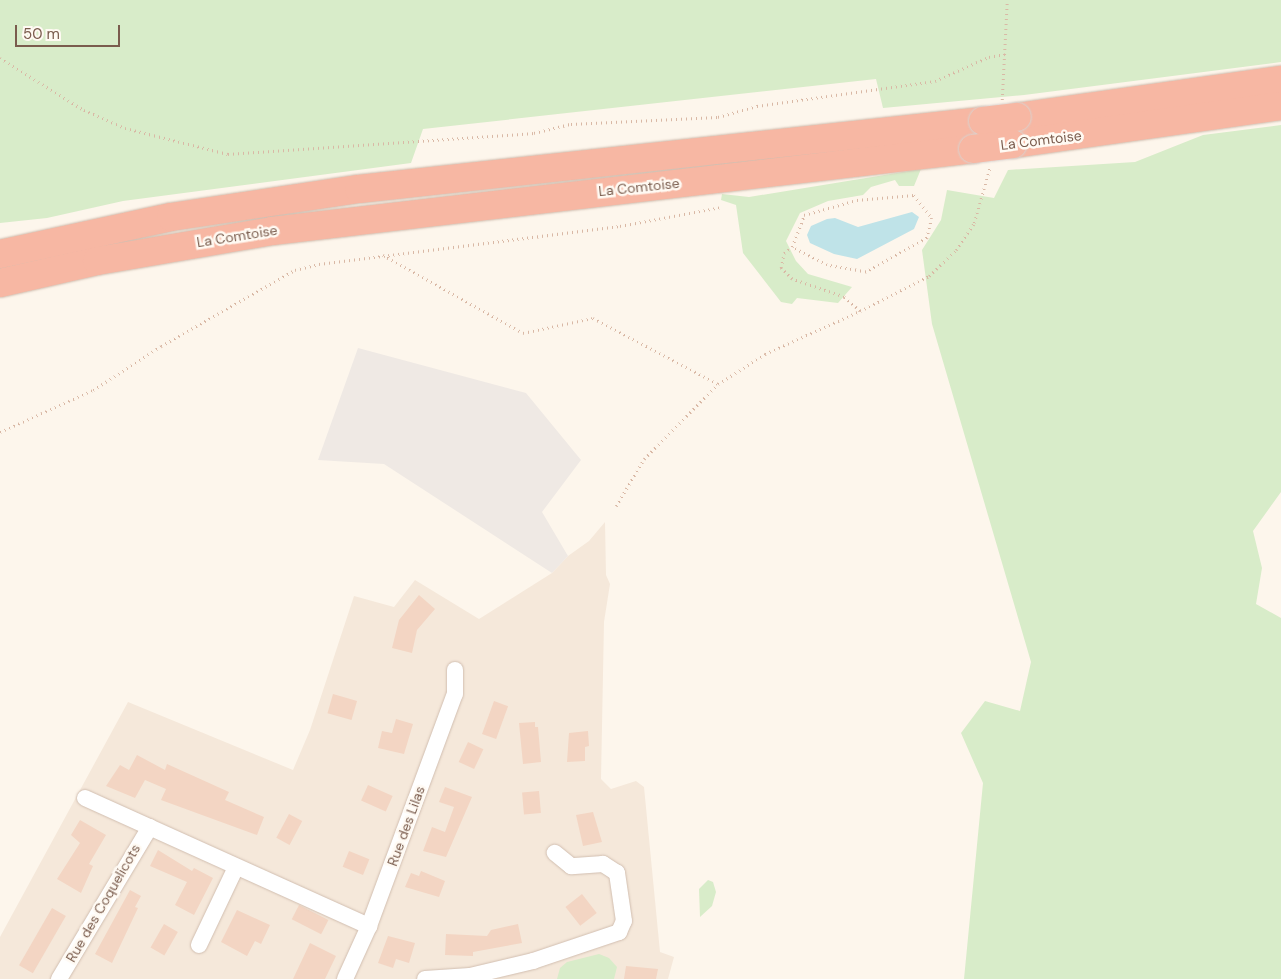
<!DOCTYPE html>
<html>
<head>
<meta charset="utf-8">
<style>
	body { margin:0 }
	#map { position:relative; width:1281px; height:979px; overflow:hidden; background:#fdf6ec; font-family:"DM Sans",sans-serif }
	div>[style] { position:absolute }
	.residential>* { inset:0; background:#f5e8da }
	.industrial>* { inset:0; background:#efe9e4 }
	.green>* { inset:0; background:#d8ecc9 }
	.water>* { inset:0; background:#bfe3e8 }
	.building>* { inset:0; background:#f3d5c3; transform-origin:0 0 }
	.path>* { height:2.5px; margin-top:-1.25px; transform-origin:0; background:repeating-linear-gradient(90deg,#d9b8a5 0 1px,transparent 0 5px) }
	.roads { filter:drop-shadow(0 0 1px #d1beb0) drop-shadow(0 0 1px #d1beb0) }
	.minor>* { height:16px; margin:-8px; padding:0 8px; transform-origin:8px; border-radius:8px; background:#fff }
	.motorway>* { height:28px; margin:-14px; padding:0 14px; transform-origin:14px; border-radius:14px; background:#f7b7a3 }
	.bridges { filter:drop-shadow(0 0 1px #dad1cd) drop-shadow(0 0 1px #dad1cd) }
	.motorway-bridge>* { height:28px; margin:-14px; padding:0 14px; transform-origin:14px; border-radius:14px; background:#f7b7a3 }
	span { translate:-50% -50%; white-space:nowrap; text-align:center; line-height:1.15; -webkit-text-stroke:5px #fffaf3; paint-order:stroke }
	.street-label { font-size:14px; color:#7a5c4d }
	.scale { position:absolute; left:15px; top:25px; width:105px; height:22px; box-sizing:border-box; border:2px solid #7a5c4d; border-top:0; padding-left:6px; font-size:15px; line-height:18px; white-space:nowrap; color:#7a5c4d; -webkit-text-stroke:4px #fffaf3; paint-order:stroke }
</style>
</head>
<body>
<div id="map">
	<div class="residential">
		<div style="clip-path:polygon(605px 522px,606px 575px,610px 584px,604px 622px,601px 779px,611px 789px,636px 781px,644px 787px,660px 952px,674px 957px,668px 979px,0 979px,0 937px,128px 702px,293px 770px,310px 730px,354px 596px,394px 607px,415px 580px,479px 619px,552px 573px,568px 556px,589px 541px)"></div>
	</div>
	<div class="industrial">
		<div style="clip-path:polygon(358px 348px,526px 393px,581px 460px,542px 512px,568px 556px,552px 573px,384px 464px,318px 460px)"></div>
	</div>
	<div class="green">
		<div style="clip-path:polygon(0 0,1281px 0,1281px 62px,1024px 95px,883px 108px,876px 79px,423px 129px,411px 163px,123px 201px,47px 218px,0 223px)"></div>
		<div style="clip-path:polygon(1281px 125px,1281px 492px,1253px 531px,1262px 568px,1256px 604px,1281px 618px,1281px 979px,964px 979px,983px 783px,961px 733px,985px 701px,1020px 711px,1031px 662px,932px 324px,922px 250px,941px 220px,947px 190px,994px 198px,1008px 170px,1135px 162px,1203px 135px)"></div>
		<div style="clip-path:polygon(921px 169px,914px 186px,899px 186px,895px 180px,871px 187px,863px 195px,828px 201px,800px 213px,786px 241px,796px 261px,808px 274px,852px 287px,838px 303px,797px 298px,792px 304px,781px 302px,743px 253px,736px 205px,721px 200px,722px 194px,749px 197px)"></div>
		<div style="clip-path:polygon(708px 880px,713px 882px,716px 892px,712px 906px,700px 917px,699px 889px)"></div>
		<div style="clip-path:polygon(599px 954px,609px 958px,617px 967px,614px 979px,557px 979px,560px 968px,567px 962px)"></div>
	</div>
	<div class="water">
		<div style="clip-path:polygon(912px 212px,919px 217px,914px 229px,857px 259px,834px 254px,810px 243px,807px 235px,811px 226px,827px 219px,835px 218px,858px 227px)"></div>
	</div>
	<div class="building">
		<div style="clip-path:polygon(419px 595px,435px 609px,417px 630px,412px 653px,392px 648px,399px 620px)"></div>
		<div style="left:333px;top:694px;width:25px;height:20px;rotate:16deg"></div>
		<div style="left:494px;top:701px;width:15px;height:35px;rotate:20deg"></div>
		<div style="clip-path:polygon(396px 719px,413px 724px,404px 754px,378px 748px,382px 731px,392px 733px)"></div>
		<div style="clip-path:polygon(535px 722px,535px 727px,538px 727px,541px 762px,523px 764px,519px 723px)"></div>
		<div style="clip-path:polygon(588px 731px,589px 746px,585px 747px,585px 761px,567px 762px,569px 733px)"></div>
		<div style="left:468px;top:742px;width:17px;height:22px;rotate:25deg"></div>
		<div style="clip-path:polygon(137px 755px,165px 770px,167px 764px,229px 792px,225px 800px,264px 817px,257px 835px,161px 800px,166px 789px,145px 780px,135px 798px,106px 786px,120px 765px,129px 770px)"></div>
		<div style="left:368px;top:785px;width:27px;height:17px;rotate:24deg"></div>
		<div style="clip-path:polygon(445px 787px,472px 797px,446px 857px,423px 851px,432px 827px,445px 832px,454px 807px,439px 802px)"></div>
		<div style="left:539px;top:791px;width:22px;height:17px;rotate:85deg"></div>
		<div style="clip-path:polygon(593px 812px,602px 842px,583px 846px,576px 815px)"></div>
		<div style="left:289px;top:814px;width:15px;height:27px;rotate:28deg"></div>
		<div style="clip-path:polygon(80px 820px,106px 835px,89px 864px,93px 866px,81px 893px,57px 879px,80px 843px,71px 835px)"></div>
		<div style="clip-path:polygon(158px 850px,192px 871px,194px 868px,213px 878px,194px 915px,175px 905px,187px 882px,150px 866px)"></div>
		<div style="left:349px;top:851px;width:22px;height:17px;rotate:22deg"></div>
		<div style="clip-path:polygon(421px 871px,445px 881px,439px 897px,405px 887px,411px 873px,419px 876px)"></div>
		<div style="clip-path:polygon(130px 890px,141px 896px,135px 907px,138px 908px,112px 963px,95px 954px)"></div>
		<div style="left:582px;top:894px;width:24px;height:21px;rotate:52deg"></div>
		<div style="left:299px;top:905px;width:33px;height:16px;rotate:27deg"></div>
		<div style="left:52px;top:908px;width:16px;height:66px;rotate:30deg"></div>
		<div style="clip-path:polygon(237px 910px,270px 925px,261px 944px,255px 941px,247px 956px,221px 942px)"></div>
		<div style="left:164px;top:924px;width:16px;height:27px;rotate:30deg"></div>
		<div style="clip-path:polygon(518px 924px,522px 943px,473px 952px,473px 956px,445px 955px,446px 934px,487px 936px,491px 930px)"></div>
		<div style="clip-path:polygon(388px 936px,415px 943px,409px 963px,396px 959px,393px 968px,378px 963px)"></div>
		<div style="clip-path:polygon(310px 943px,336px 956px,325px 979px,293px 979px)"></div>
		<div style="clip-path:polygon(626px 966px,658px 969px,656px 979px,624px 979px)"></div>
	</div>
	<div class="path">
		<div style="left:0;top:58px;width:99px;rotate:31.8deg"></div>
		<div style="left:84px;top:110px;width:45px;rotate:23.7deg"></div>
		<div style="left:125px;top:128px;width:106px;rotate:14.2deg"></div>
		<div style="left:228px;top:154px;width:307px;rotate:-3.9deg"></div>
		<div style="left:534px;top:133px;width:38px;rotate:-14deg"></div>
		<div style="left:571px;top:124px;width:147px;rotate:-2.7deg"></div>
		<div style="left:718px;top:117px;width:41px;rotate:-15.8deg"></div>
		<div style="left:757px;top:106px;width:180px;rotate:-8deg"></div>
		<div style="left:935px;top:81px;width:59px;rotate:-24deg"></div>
		<div style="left:989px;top:57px;width:16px;rotate:-11deg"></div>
		<div style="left:1002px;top:100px;width:100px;rotate:-87.1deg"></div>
		<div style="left:383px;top:255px;width:160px;rotate:29.1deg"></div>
		<div style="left:523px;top:333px;width:72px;rotate:-12.1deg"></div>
		<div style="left:593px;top:318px;width:141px;rotate:27.8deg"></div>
		<div style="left:860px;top:311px;width:77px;rotate:-26.9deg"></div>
		<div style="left:929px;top:276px;width:37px;rotate:-44deg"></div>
		<div style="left:956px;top:250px;width:32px;rotate:-56deg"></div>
		<div style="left:974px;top:223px;width:58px;rotate:-74.1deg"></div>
		<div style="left:0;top:432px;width:102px;rotate:-24.3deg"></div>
		<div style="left:93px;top:390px;width:81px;rotate:-32.9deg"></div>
		<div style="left:161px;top:346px;width:154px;rotate:-29.6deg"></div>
		<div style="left:295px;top:270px;width:25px;rotate:-14deg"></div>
		<div style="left:319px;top:264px;width:303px;rotate:-7.2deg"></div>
		<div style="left:620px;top:226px;width:104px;rotate:-10.6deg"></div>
		<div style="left:616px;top:506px;width:55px;rotate:-59.2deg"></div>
		<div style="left:644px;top:459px;width:105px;rotate:-45.4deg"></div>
		<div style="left:718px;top:384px;width:56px;rotate:-32.6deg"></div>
		<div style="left:765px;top:354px;width:104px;rotate:-24.4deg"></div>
		<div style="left:860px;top:311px;width:21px;rotate:-139deg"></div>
		<div style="left:844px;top:297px;width:55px;rotate:-160.9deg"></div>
		<div style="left:792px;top:279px;width:16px;rotate:-135deg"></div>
		<div style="left:781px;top:268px;width:15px;rotate:-79deg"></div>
		<div style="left:784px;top:253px;width:10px;rotate:-37deg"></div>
		<div style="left:792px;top:247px;width:34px;rotate:-69deg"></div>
		<div style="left:804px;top:215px;width:55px;rotate:-15.8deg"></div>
		<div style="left:857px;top:200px;width:57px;rotate:-5deg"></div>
		<div style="left:914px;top:195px;width:29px;rotate:52deg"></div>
		<div style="left:932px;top:218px;width:21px;rotate:104deg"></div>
		<div style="left:927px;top:238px;width:70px;rotate:150.9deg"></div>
		<div style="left:866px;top:272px;width:40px;rotate:-170deg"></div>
		<div style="left:827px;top:265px;width:39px;rotate:-153deg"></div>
	</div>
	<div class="roads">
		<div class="minor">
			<div style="left:85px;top:798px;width:312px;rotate:24.3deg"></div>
			<div style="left:199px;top:945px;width:86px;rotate:-64.6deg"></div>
			<div style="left:59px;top:979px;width:177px;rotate:-59.1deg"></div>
			<div style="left:345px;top:979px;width:58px;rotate:-65.6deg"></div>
			<div style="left:369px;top:926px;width:247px;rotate:-69.7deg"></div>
			<div style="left:455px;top:694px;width:24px;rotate:-90deg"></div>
			<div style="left:425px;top:979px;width:45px;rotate:-3.8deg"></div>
			<div style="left:470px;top:976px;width:65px;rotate:-13.4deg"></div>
			<div style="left:533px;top:961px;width:91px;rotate:-18.6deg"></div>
			<div style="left:619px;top:932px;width:12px;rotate:-66deg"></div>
			<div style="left:624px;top:921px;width:49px;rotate:-98.3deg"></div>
			<div style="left:617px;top:873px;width:17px;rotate:-147deg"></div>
			<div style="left:603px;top:864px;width:32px;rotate:176deg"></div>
			<div style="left:571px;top:866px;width:21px;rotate:-141deg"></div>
		</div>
		<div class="motorway">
			<div style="left:1017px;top:117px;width:267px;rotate:-8deg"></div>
			<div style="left:1013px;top:144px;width:271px;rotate:-8.1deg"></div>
			<div style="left:0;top:254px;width:175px;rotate:-12.2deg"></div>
			<div style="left:171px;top:217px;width:190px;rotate:-8.5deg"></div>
			<div style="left:359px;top:189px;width:628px;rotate:-6.22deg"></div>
			<div style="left:0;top:283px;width:99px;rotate:-12.8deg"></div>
			<div style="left:97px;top:261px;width:178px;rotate:-9.7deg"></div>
			<div style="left:272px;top:231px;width:706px;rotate:-6.67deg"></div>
		</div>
	</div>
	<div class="bridges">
		<div class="motorway-bridge">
			<div style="left:983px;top:121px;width:34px;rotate:-7deg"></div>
			<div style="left:973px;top:149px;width:40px;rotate:-7.1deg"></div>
		</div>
	</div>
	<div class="street-label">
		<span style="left:1041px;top:140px;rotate:-7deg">La Comtoise</span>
		<span style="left:639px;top:187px;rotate:-6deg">La Comtoise</span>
		<span style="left:237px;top:236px;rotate:-9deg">La Comtoise</span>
		<span style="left:406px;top:826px;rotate:-70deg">Rue des Lilas</span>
		<span style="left:103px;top:903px;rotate:-60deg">Rue des Coquelicots</span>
	</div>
	<div class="scale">50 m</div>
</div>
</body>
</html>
